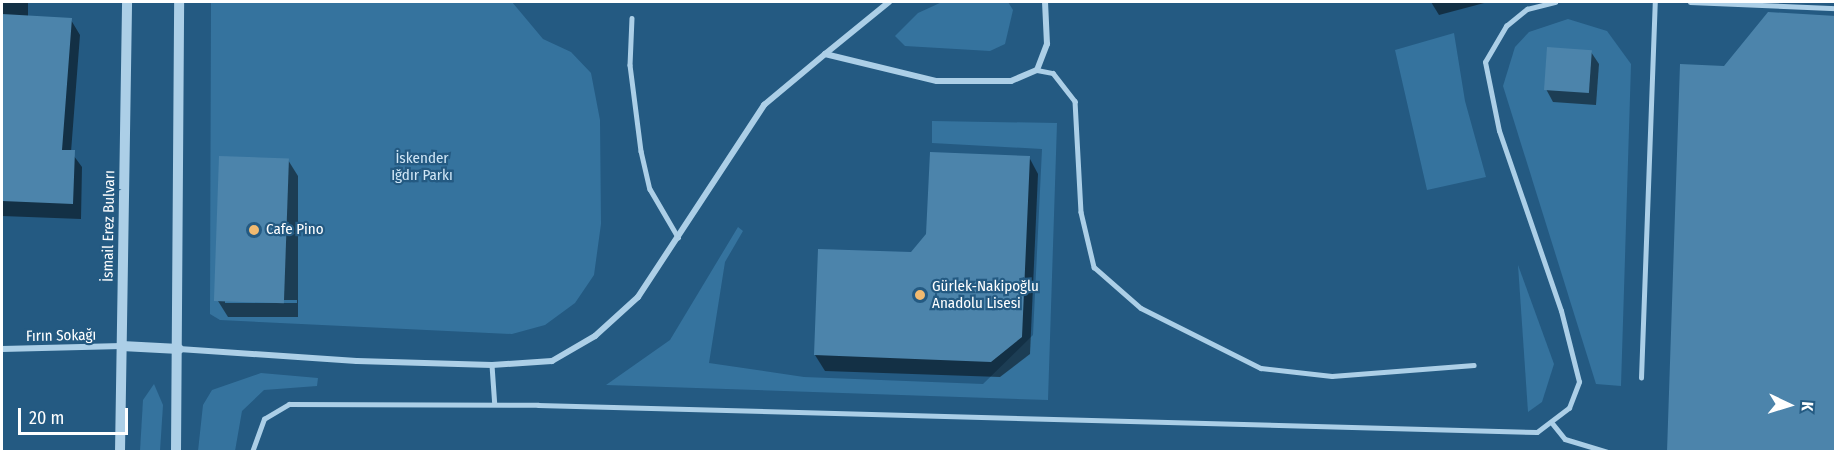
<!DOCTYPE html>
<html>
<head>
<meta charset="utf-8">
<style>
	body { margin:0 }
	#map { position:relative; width:1837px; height:453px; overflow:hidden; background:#245a82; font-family:"Fira Sans Condensed",sans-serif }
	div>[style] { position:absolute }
	.green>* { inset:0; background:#35739e }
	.shadow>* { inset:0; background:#0007 }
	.building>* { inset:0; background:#4c84ab; transform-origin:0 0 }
	.service>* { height:4.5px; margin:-2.25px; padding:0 2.25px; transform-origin:2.25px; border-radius:2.25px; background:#accfe7 }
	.minor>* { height:6px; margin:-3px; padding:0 3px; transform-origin:3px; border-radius:3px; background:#accfe7 }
	.tertiary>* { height:10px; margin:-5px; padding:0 5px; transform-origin:5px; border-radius:5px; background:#accfe7 }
	.dots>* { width:16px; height:16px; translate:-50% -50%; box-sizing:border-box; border:3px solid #245a82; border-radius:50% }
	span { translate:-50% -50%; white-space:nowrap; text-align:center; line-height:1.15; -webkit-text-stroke:4.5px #245a82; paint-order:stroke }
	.park-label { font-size:15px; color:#d0e6f6 }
	.street-label { font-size:15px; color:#fff }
	.poi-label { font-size:15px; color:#fff }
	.left { translate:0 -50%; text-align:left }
	.frame { position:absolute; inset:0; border:3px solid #fff; pointer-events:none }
	.north { position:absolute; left:1759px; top:375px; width:60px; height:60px; -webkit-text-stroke:4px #245a82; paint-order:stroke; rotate:94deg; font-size:16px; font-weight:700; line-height:24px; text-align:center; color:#fff }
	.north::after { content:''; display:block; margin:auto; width:21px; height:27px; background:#fff; clip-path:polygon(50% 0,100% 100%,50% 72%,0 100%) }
	.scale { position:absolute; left:18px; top:408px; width:110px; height:27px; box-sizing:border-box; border:3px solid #fff; border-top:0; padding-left:8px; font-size:18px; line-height:21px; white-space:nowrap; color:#fff; -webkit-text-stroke:4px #245a82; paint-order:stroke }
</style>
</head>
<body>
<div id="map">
	<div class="green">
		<div style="clip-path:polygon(211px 2px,512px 2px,543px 39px,571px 52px,591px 73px,600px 120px,601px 224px,594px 275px,575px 303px,545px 325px,512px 334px,220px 320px,210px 314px)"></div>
		<div style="clip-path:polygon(942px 2px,1008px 2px,1013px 10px,1005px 44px,990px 51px,905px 46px,895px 36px,918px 13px)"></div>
		<div style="clip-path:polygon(1568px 19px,1607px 31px,1631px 64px,1621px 386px,1596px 384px,1503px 86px,1515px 47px,1529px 32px)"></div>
		<div style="clip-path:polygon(1454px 33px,1465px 101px,1486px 177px,1427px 190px,1395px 50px)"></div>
		<div style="clip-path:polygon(932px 121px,1057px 123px,1048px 400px,606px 385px,670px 340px,738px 227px,743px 231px,725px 262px,709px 363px,804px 377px,983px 384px,1033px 335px,1042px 149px,932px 143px)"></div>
		<div style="clip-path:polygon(1518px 265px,1554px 364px,1542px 402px,1528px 412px)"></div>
		<div style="clip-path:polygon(261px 373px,318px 378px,317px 386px,264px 390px,242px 411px,235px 451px,198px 451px,203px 405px,212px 390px)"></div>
		<div style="clip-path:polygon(154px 384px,163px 405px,160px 451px,140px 451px,143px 400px)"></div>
	</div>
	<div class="shadow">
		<div style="clip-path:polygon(2px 2px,28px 2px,28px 17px,71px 20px,80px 35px,71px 152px,82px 167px,81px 219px,2px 216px)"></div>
		<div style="clip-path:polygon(1431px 2px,1488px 2px,1439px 15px)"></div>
		<div style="clip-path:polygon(1591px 52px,1599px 64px,1596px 105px,1553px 102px,1546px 89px)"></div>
		<div style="clip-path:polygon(1029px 157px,1038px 174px,1030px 354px,1000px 377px,825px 371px,815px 355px,912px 254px)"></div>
		<div style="clip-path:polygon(evenodd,288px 160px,298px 176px,298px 317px,228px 317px,218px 301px,288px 160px,225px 300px,297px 300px,297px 303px,225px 303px,225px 300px)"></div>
	</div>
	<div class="building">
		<div style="clip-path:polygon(1768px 12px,1836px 16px,1836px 452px,1667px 452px,1680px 64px,1724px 66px)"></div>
		<div style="clip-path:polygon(2px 14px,72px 18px,62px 150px,75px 150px,73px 204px,2px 201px)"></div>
		<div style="left:1547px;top:47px;width:45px;height:43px;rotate:4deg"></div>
		<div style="clip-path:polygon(930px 152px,1030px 156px,1022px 337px,991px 362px,814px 355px,818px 249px,911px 252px,926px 234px)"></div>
		<div style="left:219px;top:156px;width:70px;height:145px;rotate:2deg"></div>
	</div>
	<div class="service">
		<div style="left:1690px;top:2px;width:146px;rotate:2.4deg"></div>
		<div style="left:632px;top:18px;width:47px;rotate:92.4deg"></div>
		<div style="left:630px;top:65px;width:87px;rotate:82.7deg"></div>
		<div style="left:641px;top:151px;width:39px;rotate:77deg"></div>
		<div style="left:650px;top:189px;width:56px;rotate:59.7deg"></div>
		<div style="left:1037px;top:70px;width:16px;rotate:11deg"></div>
		<div style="left:1053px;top:73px;width:36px;rotate:52deg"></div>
		<div style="left:1075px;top:101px;width:111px;rotate:86.9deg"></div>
		<div style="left:1081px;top:212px;width:57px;rotate:76.7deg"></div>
		<div style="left:1094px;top:267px;width:62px;rotate:41.1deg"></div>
		<div style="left:1141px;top:308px;width:134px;rotate:26.6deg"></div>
		<div style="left:1261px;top:368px;width:71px;rotate:6.4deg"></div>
		<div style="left:1332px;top:376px;width:142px;rotate:-4.4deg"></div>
		<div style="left:492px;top:365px;width:39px;rotate:86deg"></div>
		<div style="left:1641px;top:378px;width:376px;rotate:-87.9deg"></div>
		<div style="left:1553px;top:424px;width:19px;rotate:51deg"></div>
		<div style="left:1565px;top:439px;width:45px;rotate:16.8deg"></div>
		<div style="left:252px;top:452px;width:35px;rotate:-70deg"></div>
		<div style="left:264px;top:419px;width:29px;rotate:-31deg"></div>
		<div style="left:289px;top:404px;width:249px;rotate:0.2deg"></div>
		<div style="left:538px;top:405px;width:999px;rotate:1.55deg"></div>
		<div style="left:1537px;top:432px;width:40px;rotate:-37deg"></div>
		<div style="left:1569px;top:408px;width:28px;rotate:-69deg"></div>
		<div style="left:1579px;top:382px;width:73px;rotate:-104.2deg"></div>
		<div style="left:1561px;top:311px;width:190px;rotate:-109deg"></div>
		<div style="left:1499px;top:131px;width:70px;rotate:-101.5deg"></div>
		<div style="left:1485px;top:62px;width:42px;rotate:-59.7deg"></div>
		<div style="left:1506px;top:26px;width:27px;rotate:-39deg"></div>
		<div style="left:1527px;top:9px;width:29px;rotate:-14deg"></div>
		<div style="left:318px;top:452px;width:66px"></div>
	</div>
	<div class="minor">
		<div style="left:889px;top:2px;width:82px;rotate:140.9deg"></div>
		<div style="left:825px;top:54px;width:115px;rotate:13.6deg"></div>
		<div style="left:937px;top:81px;width:74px"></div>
		<div style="left:1011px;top:81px;width:28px;rotate:-23deg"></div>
		<div style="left:1037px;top:70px;width:28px;rotate:-69deg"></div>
		<div style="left:1047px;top:44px;width:42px;rotate:-92.7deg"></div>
		<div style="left:2px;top:349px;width:120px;rotate:-1.4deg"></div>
		<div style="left:179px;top:349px;width:178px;rotate:3.9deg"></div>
		<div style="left:357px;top:361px;width:135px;rotate:1.7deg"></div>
		<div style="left:492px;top:365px;width:60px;rotate:-3.8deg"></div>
		<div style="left:552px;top:361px;width:50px;rotate:-30.2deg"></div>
		<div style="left:595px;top:336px;width:58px;rotate:-42.2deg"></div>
		<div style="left:638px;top:297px;width:230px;rotate:-56.7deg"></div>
		<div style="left:764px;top:105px;width:80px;rotate:-39.9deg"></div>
	</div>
	<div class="tertiary">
		<div style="left:122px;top:346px;width:57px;rotate:3deg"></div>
		<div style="left:120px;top:452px;width:450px;rotate:-89.1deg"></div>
		<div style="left:176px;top:452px;width:450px;rotate:-89.6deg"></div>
	</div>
	<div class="dots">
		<div style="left:254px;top:230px;background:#f1ba70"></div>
		<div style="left:920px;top:295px;background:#f1ba70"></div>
	</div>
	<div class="park-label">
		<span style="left:422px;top:167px">İskender<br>Iğdır Parkı</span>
	</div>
	<div class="street-label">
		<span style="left:109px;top:226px;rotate:-89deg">İsmail Erez Bulvarı</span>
		<span style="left:61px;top:336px;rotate:-1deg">Fırın Sokağı</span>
	</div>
	<div class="poi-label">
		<span class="left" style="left:266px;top:230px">Cafe Pino</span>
		<span class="left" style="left:932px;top:295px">Gürlek-Nakipoğlu<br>Anadolu Lisesi</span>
	</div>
	<div class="frame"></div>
	<div class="north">K</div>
	<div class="scale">20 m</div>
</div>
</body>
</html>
